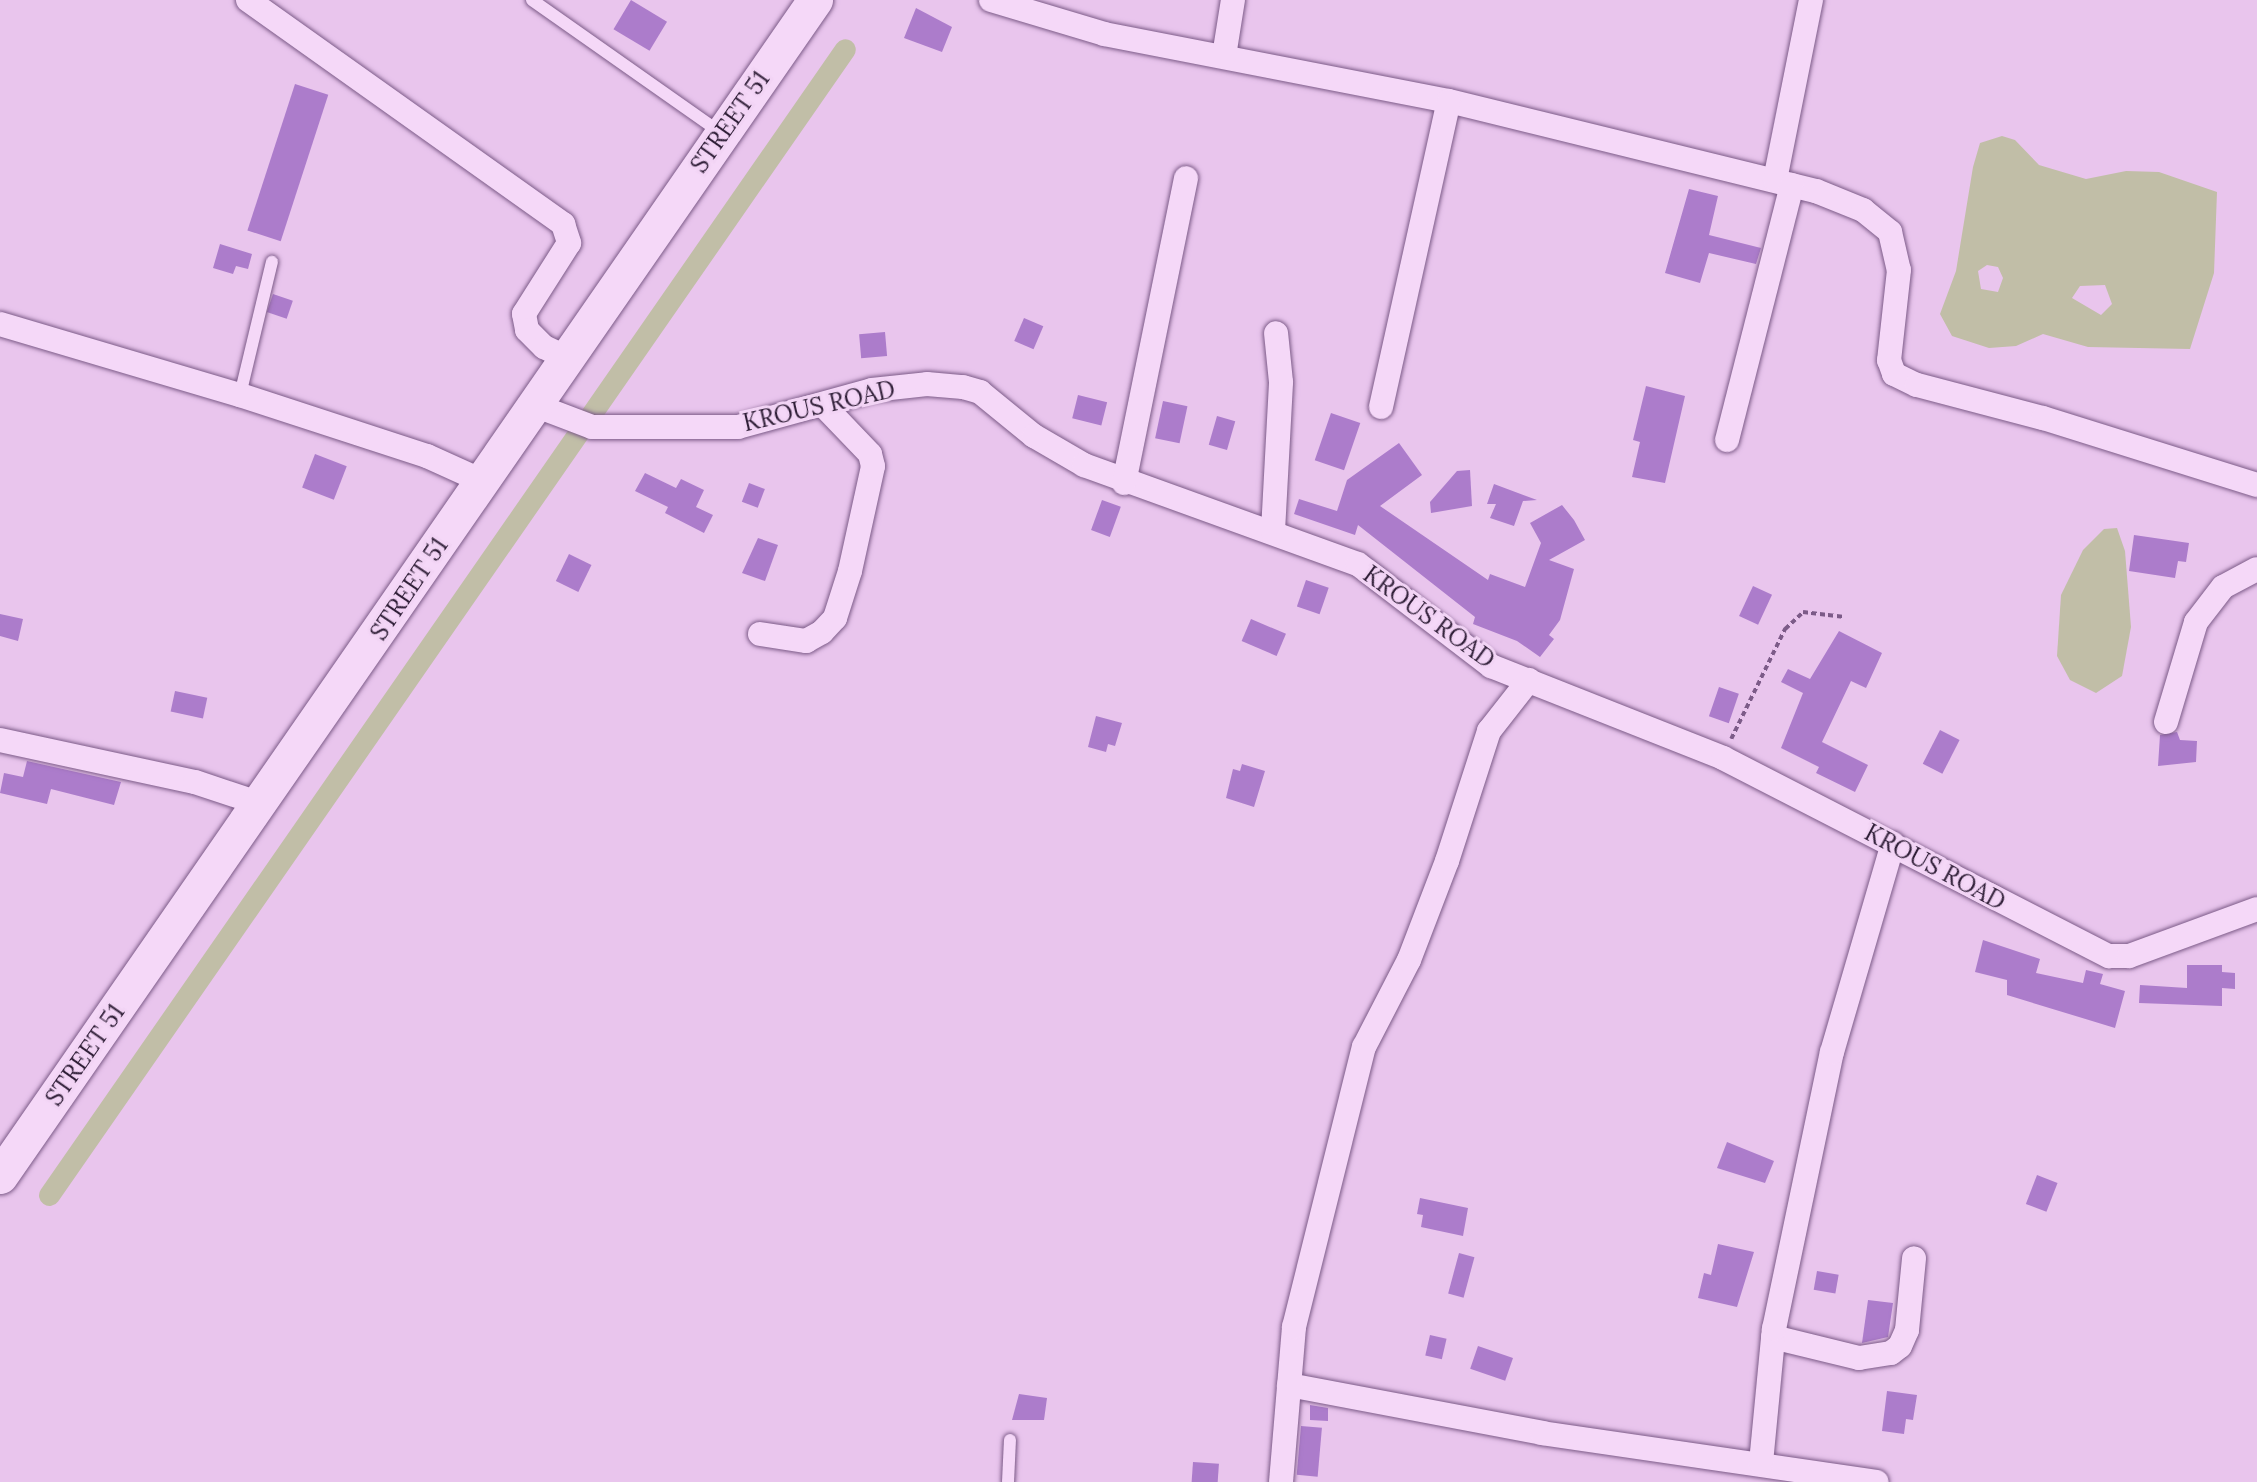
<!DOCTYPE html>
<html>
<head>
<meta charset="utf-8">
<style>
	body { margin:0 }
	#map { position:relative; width:2257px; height:1482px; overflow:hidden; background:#e9c5ed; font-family:Lora,serif }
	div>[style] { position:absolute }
	.water>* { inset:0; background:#c1bea7 }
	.canal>* { height:21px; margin:-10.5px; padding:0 10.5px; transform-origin:10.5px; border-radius:10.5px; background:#c1bea7 }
	.building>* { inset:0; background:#ac7ccb; transform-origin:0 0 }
	.path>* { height:3.5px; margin-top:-1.75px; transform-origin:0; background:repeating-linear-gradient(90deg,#7c5b88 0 5px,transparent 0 8.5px) }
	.roads { filter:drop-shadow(0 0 2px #7c5b88) drop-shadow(0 0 2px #7c5b88) }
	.lane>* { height:12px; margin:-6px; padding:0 6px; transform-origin:6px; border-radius:6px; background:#f5d8f8 }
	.street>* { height:24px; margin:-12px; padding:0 12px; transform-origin:12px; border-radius:12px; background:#f5d8f8 }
	.secondary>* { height:35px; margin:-17.5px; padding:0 17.5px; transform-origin:17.5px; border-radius:17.5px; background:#f5d8f8 }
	span { translate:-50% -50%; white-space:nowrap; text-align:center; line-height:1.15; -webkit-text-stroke:6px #f2d4f5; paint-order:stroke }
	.street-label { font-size:24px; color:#301f38 }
</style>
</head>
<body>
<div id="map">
	<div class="water">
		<div style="clip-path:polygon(evenodd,2002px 136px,2015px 140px,2039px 165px,2086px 179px,2126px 171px,2159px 172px,2217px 192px,2214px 273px,2190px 349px,2088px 347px,2043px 334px,2016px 346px,1989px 348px,1952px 336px,1940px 314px,1956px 271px,1973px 167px,1980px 143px,2002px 136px,1987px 265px,1998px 267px,2003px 278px,1998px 292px,1981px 289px,1978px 271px,1987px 265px,2002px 136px,2105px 285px,2112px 304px,2101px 315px,2072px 298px,2080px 286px,2105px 285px)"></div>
		<div style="clip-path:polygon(2117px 528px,2125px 551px,2131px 627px,2122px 676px,2096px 693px,2070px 680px,2057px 656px,2061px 595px,2083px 550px,2104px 529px)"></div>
	</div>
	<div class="canal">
		<div style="left:49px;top:1195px;width:1395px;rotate:-55.22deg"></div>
	</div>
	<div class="building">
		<div style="left:631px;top:0;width:42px;height:34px;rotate:31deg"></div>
		<div style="clip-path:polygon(916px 8px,952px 27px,942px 52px,904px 38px)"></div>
		<div style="left:295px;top:84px;width:35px;height:154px;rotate:18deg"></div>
		<div style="clip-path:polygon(1689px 189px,1718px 196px,1709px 235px,1761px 248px,1756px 264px,1709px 253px,1700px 283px,1665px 273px)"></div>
		<div style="clip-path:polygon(220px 244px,252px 254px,248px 269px,236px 266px,233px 274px,213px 268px)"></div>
		<div style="left:273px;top:294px;width:21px;height:19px;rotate:19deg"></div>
		<div style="left:1024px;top:318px;width:21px;height:25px;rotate:23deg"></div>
		<div style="left:885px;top:332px;width:24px;height:26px;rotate:85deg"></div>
		<div style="clip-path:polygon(1646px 386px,1685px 396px,1665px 483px,1632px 477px,1640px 442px,1633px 440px)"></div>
		<div style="left:1078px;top:395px;width:30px;height:24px;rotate:14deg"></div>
		<div style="left:1163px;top:401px;width:25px;height:38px;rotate:12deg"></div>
		<div style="left:1331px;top:413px;width:31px;height:50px;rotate:19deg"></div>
		<div style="left:1217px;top:416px;width:19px;height:30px;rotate:16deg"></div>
		<div style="clip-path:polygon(1399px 443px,1422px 475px,1380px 506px,1488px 580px,1490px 574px,1525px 587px,1541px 543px,1530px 523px,1562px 505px,1574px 520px,1585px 540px,1549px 560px,1574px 569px,1560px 620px,1549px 635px,1554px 639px,1540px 657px,1517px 641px,1473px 624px,1475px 617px,1358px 525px,1355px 535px,1294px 514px,1299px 499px,1337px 511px,1347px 480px)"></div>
		<div style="left:315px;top:454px;width:34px;height:36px;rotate:21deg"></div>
		<div style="clip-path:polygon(1470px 470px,1472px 506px,1431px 513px,1430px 502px,1457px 471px)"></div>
		<div style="clip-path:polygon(645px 473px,676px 488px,681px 479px,704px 490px,696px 507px,713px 515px,704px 533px,665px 513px,668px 507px,635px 491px)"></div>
		<div style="left:749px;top:483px;width:17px;height:20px;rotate:21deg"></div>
		<div style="clip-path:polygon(1494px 484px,1537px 500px,1523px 501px,1514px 526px,1490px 518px,1496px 504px,1487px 504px)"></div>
		<div style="left:1102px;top:500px;width:20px;height:32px;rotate:20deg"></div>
		<div style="clip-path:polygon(2134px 535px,2189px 543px,2186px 562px,2178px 561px,2175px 578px,2129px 571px)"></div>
		<div style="clip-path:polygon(758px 538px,778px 545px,765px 581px,742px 573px)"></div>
		<div style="left:569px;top:554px;width:25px;height:30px;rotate:26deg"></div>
		<div style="left:1306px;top:580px;width:24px;height:28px;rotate:19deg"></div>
		<div style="left:1753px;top:586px;width:21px;height:33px;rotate:25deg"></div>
		<div style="clip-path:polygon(0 614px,23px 619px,18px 641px,0 636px)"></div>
		<div style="left:1251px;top:619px;width:38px;height:24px;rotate:23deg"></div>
		<div style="clip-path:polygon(1839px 631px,1882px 653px,1866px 688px,1851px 681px,1822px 742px,1868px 765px,1855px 792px,1816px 773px,1819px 767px,1781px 748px,1803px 693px,1781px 682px,1788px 669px,1810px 679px)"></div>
		<div style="left:1719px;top:687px;width:21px;height:31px;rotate:19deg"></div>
		<div style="left:175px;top:691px;width:33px;height:21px;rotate:12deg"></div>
		<div style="clip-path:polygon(1096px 716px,1122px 723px,1115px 746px,1108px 744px,1106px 752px,1088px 747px)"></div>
		<div style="left:1940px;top:730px;width:22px;height:38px;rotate:27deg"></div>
		<div style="clip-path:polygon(2177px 732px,2180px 740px,2197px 741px,2196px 762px,2158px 766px,2160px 735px)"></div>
		<div style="clip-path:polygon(27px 761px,121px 782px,114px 805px,51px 789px,47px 804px,0 793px,4px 773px,23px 777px)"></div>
		<div style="clip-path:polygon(1242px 764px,1265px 771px,1254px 807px,1226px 798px,1233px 769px,1240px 771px)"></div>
		<div style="clip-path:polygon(1983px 940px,2040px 959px,2036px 973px,2083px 983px,2086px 970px,2103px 974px,2100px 984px,2125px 991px,2115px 1028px,2007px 995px,2007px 980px,1975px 972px)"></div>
		<div style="clip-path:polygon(2187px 965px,2222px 965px,2222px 972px,2235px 973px,2235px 989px,2222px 988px,2222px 1006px,2139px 1003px,2140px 985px,2187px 988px)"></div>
		<div style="clip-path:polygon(1727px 1142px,1774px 1161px,1765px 1183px,1717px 1168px)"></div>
		<div style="left:2037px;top:1175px;width:22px;height:31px;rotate:21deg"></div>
		<div style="clip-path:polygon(1420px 1198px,1468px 1208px,1463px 1236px,1421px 1227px,1423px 1215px,1417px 1214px)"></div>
		<div style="clip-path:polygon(1718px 1244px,1754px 1252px,1737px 1307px,1698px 1298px,1704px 1273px,1711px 1275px)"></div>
		<div style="left:1459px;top:1253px;width:16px;height:42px;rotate:15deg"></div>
		<div style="left:1817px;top:1271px;width:22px;height:19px;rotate:10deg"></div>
		<div style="clip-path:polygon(1868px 1300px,1893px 1303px,1888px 1337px,1862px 1343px)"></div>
		<div style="left:1430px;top:1335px;width:17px;height:21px;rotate:13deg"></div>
		<div style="left:1478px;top:1346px;width:37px;height:24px;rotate:19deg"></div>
		<div style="clip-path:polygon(1887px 1391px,1917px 1395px,1913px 1420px,1906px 1419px,1904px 1434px,1882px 1431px)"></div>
		<div style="clip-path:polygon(1019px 1394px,1047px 1398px,1044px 1420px,1012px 1420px)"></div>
		<div style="clip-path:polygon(1310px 1405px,1328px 1408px,1328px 1421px,1310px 1420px)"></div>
		<div style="left:1301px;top:1426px;width:21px;height:49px;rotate:5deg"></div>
		<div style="left:1193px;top:1462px;width:26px;height:20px;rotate:4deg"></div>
	</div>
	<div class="path">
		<div style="left:1731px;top:739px;width:123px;rotate:-63.9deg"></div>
		<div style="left:1785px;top:629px;width:25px;rotate:-43deg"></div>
		<div style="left:1803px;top:612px;width:42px;rotate:6.8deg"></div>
	</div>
	<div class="roads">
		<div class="lane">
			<div style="left:532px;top:0;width:231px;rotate:35.1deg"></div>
			<div style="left:240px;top:395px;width:137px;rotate:-76.5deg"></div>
			<div style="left:1008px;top:1482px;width:42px;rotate:-87.3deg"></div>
		</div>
		<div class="street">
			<div style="left:248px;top:0;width:387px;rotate:35.4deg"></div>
			<div style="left:563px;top:224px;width:20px;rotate:72deg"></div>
			<div style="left:569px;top:243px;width:84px;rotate:122.4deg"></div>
			<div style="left:524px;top:314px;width:16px;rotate:79deg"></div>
			<div style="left:527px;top:330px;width:24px;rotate:45deg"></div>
			<div style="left:544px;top:347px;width:29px;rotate:25deg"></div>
			<div style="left:991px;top:0;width:118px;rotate:16.7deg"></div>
			<div style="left:1104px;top:34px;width:351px;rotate:11deg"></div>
			<div style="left:1449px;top:101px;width:378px;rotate:13.8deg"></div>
			<div style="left:1816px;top:191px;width:51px;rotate:22deg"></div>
			<div style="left:1863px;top:210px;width:35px;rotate:39deg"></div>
			<div style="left:1890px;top:232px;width:39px;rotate:77deg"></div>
			<div style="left:1899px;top:270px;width:91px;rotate:96.3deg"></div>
			<div style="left:1889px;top:360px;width:15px;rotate:70deg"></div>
			<div style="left:1894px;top:374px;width:25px;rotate:26deg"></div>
			<div style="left:1917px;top:385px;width:130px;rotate:14.7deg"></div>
			<div style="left:2043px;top:418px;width:224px;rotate:17.4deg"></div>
			<div style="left:1224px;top:56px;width:57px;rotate:-80.9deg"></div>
			<div style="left:1775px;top:180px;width:184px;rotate:-78.7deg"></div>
			<div style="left:0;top:324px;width:250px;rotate:16.5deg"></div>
			<div style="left:240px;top:395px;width:197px;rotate:18.1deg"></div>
			<div style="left:427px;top:456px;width:60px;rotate:24.4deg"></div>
			<div style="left:537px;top:406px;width:59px;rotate:20.9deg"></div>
			<div style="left:592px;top:427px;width:146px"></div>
			<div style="left:738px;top:427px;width:139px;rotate:-15.4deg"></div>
			<div style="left:872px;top:390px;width:55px;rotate:-6.2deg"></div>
			<div style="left:927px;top:384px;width:36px;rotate:5deg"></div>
			<div style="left:963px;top:387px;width:18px;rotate:16deg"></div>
			<div style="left:980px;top:392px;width:70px;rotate:39.2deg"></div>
			<div style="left:1034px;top:436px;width:58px;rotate:30.1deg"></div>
			<div style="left:1084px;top:465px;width:291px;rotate:19.9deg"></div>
			<div style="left:1358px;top:564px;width:168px;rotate:37.5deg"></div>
			<div style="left:1491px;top:666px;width:250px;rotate:21.6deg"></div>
			<div style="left:1723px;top:758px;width:434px;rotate:27.2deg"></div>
			<div style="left:2109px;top:956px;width:20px"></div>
			<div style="left:2129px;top:956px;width:136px;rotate:-20.2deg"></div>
			<div style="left:1381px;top:407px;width:313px;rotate:-77.5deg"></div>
			<div style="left:1727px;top:440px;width:263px;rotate:-75.7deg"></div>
			<div style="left:1124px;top:483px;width:311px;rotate:-78.5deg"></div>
			<div style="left:1273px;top:531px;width:149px;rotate:-86.9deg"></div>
			<div style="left:1281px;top:382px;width:49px;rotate:-95.8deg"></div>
			<div style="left:760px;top:634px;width:47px;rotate:8.7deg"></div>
			<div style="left:806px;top:641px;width:18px;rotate:-29deg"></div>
			<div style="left:822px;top:632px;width:19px;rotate:-47deg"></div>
			<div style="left:835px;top:618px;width:49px;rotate:-72.3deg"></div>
			<div style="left:850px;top:571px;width:107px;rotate:-77.6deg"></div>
			<div style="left:873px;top:466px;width:12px;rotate:-104deg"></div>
			<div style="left:870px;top:454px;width:68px;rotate:-133.8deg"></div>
			<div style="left:2166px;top:722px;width:104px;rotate:-73.3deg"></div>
			<div style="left:2196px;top:622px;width:44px;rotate:-52.4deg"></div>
			<div style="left:2223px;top:587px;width:38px;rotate:-28deg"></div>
			<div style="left:0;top:740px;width:199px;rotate:12.2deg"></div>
			<div style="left:195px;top:782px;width:70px;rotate:18.4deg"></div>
			<div style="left:1773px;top:1337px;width:89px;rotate:13.7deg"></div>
			<div style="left:1859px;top:1358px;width:32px;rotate:-9deg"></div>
			<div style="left:1891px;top:1353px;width:11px;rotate:-38deg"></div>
			<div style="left:1900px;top:1346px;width:17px;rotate:-66deg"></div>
			<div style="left:1907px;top:1330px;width:72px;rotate:-84.4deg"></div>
			<div style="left:1289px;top:1385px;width:258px;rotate:10.7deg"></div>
			<div style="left:1542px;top:1433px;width:338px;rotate:8.3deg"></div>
			<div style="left:1761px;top:1463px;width:135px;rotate:-84.5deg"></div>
			<div style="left:1774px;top:1329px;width:283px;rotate:-78.2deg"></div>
			<div style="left:1832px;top:1052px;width:217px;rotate:-73.7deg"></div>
			<div style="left:1281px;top:1482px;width:156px;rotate:-85.2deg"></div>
			<div style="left:1294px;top:1327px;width:289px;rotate:-76deg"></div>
			<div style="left:1364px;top:1047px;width:98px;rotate:-62.7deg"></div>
			<div style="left:1409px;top:960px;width:106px;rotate:-69deg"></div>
			<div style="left:1447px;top:861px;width:137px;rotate:-72.1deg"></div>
			<div style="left:1489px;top:731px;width:65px;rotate:-51.9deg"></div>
		</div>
		<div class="secondary">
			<div style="left:0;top:1176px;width:1431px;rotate:-55.28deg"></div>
		</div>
	</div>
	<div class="street-label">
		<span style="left:730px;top:122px;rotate:-55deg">STREET 51</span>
		<span style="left:819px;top:406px;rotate:-13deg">KROUS ROAD</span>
		<span style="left:409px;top:589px;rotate:-56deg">STREET 51</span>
		<span style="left:1429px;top:617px;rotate:36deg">KROUS ROAD</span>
		<span style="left:1935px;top:867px;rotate:28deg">KROUS ROAD</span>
		<span style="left:85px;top:1055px;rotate:-55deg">STREET 51</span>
	</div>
</div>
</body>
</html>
